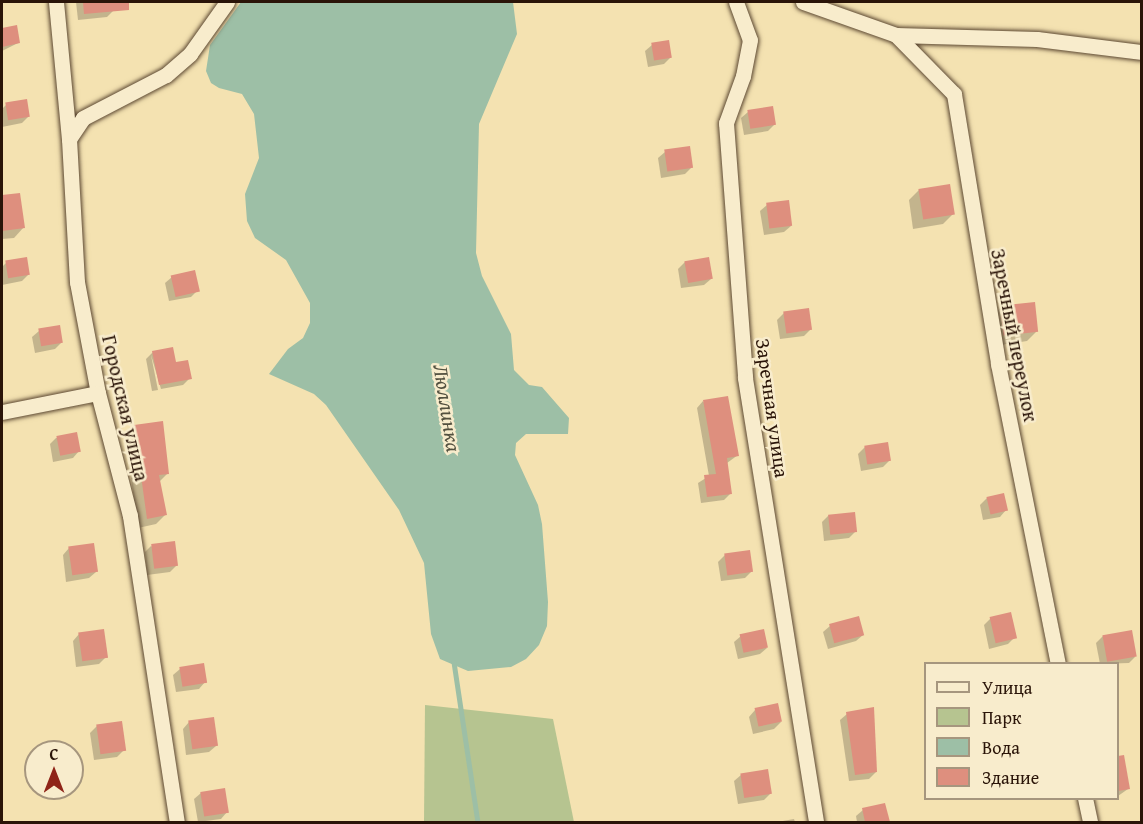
<!DOCTYPE html>
<html>
<head>
<meta charset="utf-8">
<style>
	body { margin:0 }
	#map { position:relative; width:1143px; height:824px; overflow:hidden; background:#f4e2b1; font-family:"Gentium Book Plus",serif }
	div>[style] { position:absolute }
	.green>* { inset:0; background:#b6c490 }
	.water>* { inset:0; background:#9dbfa6 }
	.shadow>* { inset:0; background:#0003 }
	.stream>* { height:4.5px; margin:-2.25px; padding:0 2.25px; transform-origin:2.25px; border-radius:2.25px; background:#9dbfa6 }
	.building>* { inset:0; background:#de8f7e; transform-origin:0 0 }
	.roads { filter:drop-shadow(0 0 2px #5c4832) drop-shadow(0 0 2px #5c4832) }
	.street>* { height:15px; margin:-7.5px; padding:0 7.5px; transform-origin:7.5px; border-radius:7.5px; background:#f8eccc }
	span { translate:-50% -50%; white-space:nowrap; text-align:center; line-height:1.15; -webkit-text-stroke:5px #f8eccc; paint-order:stroke }
	.street-label { font-size:20px; color:#2a1408 }
	.water-label { font-size:21px; color:#52503f; font-style:italic }
	.frame { position:absolute; inset:0; border:3px solid #2a1408; pointer-events:none }
	.legend { position:absolute; left:924px; top:662px; width:195px; height:138px; box-sizing:border-box; background:#f8eccc; border:2px solid #a6967e; margin:0; padding:8px 10px; list-style:none; font-size:18px; color:#2a1408 }
	.legend li { display:flex; align-items:center; gap:12px; height:30px }
	.legend b { width:30px; border:2px solid #a6967e }
	.north { position:absolute; left:24px; top:740px; width:60px; height:60px; box-sizing:border-box; background:#f8eccc; border:2px solid #a6967e; border-radius:50%; rotate:0deg; font-size:16px; font-weight:700; line-height:24px; text-align:center; color:#2a1408 }
	.north::after { content:''; display:block; margin:auto; width:21px; height:27px; background:#8f2418; clip-path:polygon(50% 0,100% 100%,50% 72%,0 100%) }
</style>
</head>
<body>
<div id="map">
	<div class="green">
		<div style="clip-path:polygon(425px 705px,553px 719px,574px 822px,424px 822px)"></div>
	</div>
	<div class="water">
		<div style="clip-path:polygon(241px 2px,513px 2px,517px 34px,479px 124px,476px 253px,482px 276px,511px 334px,514px 370px,529px 385px,542px 387px,569px 418px,568px 434px,526px 434px,516px 443px,515px 455px,538px 505px,542px 524px,548px 602px,547px 626px,539px 645px,526px 659px,511px 667px,468px 671px,440px 659px,431px 634px,424px 563px,399px 510px,326px 405px,314px 394px,269px 374px,288px 349px,303px 338px,310px 323px,310px 303px,286px 260px,255px 238px,247px 221px,245px 194px,259px 158px,254px 114px,242px 94px,219px 88px,211px 83px,206px 71px,210px 45px)"></div>
	</div>
	<div class="shadow">
		<div style="clip-path:polygon(76px 2px,113px 2px,113px 11px,107px 17px,78px 20px)"></div>
		<div style="clip-path:polygon(15px 27px,18px 43px,2px 51px,2px 30px)"></div>
		<div style="clip-path:polygon(652px 45px,671px 57px,664px 64px,648px 67px,645px 51px)"></div>
		<div style="clip-path:polygon(6px 105px,28px 117px,22px 123px,2px 127px,2px 109px)"></div>
		<div style="clip-path:polygon(748px 112px,774px 125px,768px 131px,744px 135px,741px 118px)"></div>
		<div style="clip-path:polygon(665px 152px,691px 168px,685px 174px,661px 178px,658px 158px)"></div>
		<div style="clip-path:polygon(919px 190px,953px 214px,943px 224px,913px 229px,909px 200px)"></div>
		<div style="clip-path:polygon(19px 194px,24px 227px,14px 238px,2px 239px,2px 197px)"></div>
		<div style="clip-path:polygon(767px 205px,791px 226px,784px 232px,764px 235px,760px 211px)"></div>
		<div style="clip-path:polygon(685px 262px,711px 279px,704px 285px,681px 288px,678px 269px)"></div>
		<div style="clip-path:polygon(6px 263px,28px 275px,22px 281px,2px 285px,2px 267px)"></div>
		<div style="clip-path:polygon(172px 277px,198px 290px,191px 297px,169px 301px,165px 283px)"></div>
		<div style="clip-path:polygon(1000px 308px,1037px 331px,1027px 341px,994px 346px,990px 319px)"></div>
		<div style="clip-path:polygon(784px 313px,810px 330px,804px 336px,780px 339px,777px 320px)"></div>
		<div style="clip-path:polygon(39px 331px,61px 343px,55px 349px,35px 353px,32px 337px)"></div>
		<div style="clip-path:polygon(153px 352px,175px 364px,190px 378px,183px 385px,161px 389px,151px 355px,158px 390px,152px 391px,146px 359px)"></div>
		<div style="clip-path:polygon(703px 401px,738px 455px,727px 463px,731px 493px,724px 500px,701px 503px,698px 483px,709px 476px,697px 408px)"></div>
		<div style="clip-path:polygon(134px 426px,168px 473px,159px 482px,165px 515px,156px 524px,138px 528px,125px 435px)"></div>
		<div style="clip-path:polygon(76px 434px,79px 451px,73px 458px,53px 462px,50px 444px,56px 438px)"></div>
		<div style="clip-path:polygon(865px 447px,889px 461px,883px 467px,861px 471px,858px 454px)"></div>
		<div style="clip-path:polygon(987px 498px,1006px 510px,1000px 517px,983px 520px,980px 505px)"></div>
		<div style="clip-path:polygon(829px 515px,855px 532px,849px 538px,824px 541px,822px 522px)"></div>
		<div style="clip-path:polygon(151px 546px,177px 565px,170px 572px,147px 575px,145px 552px)"></div>
		<div style="clip-path:polygon(69px 548px,96px 572px,89px 578px,66px 582px,63px 555px)"></div>
		<div style="clip-path:polygon(725px 555px,751px 572px,745px 578px,721px 581px,718px 562px)"></div>
		<div style="clip-path:polygon(1009px 614px,1015px 637px,1008px 644px,989px 649px,984px 625px,990px 619px)"></div>
		<div style="clip-path:polygon(830px 626px,863px 635px,856px 641px,828px 649px,823px 632px)"></div>
		<div style="clip-path:polygon(79px 634px,106px 657px,99px 664px,76px 667px,73px 641px)"></div>
		<div style="clip-path:polygon(741px 636px,767px 648px,760px 654px,738px 659px,734px 642px)"></div>
		<div style="clip-path:polygon(1103px 636px,1135px 657px,1129px 663px,1100px 664px,1096px 643px)"></div>
		<div style="clip-path:polygon(180px 669px,205px 682px,199px 689px,176px 692px,173px 675px)"></div>
		<div style="clip-path:polygon(755px 710px,781px 722px,774px 729px,753px 734px,749px 717px)"></div>
		<div style="clip-path:polygon(847px 714px,876px 772px,869px 779px,849px 781px,840px 720px)"></div>
		<div style="clip-path:polygon(189px 722px,216px 746px,209px 752px,186px 755px,183px 729px)"></div>
		<div style="clip-path:polygon(97px 726px,124px 750px,117px 757px,94px 760px,90px 733px)"></div>
		<div style="clip-path:polygon(1124px 764px,1128px 789px,1118px 796px,1118px 765px)"></div>
		<div style="clip-path:polygon(741px 775px,770px 794px,764px 800px,738px 804px,734px 781px)"></div>
		<div style="clip-path:polygon(201px 793px,227px 812px,221px 819px,198px 822px,194px 799px)"></div>
		<div style="clip-path:polygon(863px 810px,888px 822px,857px 822px,856px 816px)"></div>
		<div style="clip-path:polygon(794px 819px,795px 822px,777px 822px)"></div>
	</div>
	<div class="stream">
		<div style="left:454px;top:662px;width:162px;rotate:81.5deg"></div>
	</div>
	<div class="building">
		<div style="clip-path:polygon(83px 2px,129px 2px,129px 10px,84px 14px)"></div>
		<div style="clip-path:polygon(17px 25px,20px 43px,2px 47px,2px 28px)"></div>
		<div style="left:669px;top:40px;width:18px;height:18px;rotate:81deg"></div>
		<div style="left:27px;top:99px;width:18px;height:22px;rotate:81deg"></div>
		<div style="left:773px;top:106px;width:19px;height:26px;rotate:81deg"></div>
		<div style="left:690px;top:146px;width:22px;height:26px;rotate:82deg"></div>
		<div style="left:950px;top:184px;width:31px;height:32px;rotate:81deg"></div>
		<div style="clip-path:polygon(20px 193px,25px 228px,2px 231px,2px 195px)"></div>
		<div style="left:789px;top:200px;width:26px;height:23px;rotate:83deg"></div>
		<div style="left:27px;top:257px;width:18px;height:22px;rotate:81deg"></div>
		<div style="left:709px;top:257px;width:22px;height:25px;rotate:80deg"></div>
		<div style="left:195px;top:270px;width:22px;height:25px;rotate:77deg"></div>
		<div style="left:1035px;top:302px;width:30px;height:35px;rotate:84deg"></div>
		<div style="left:809px;top:308px;width:22px;height:26px;rotate:82deg"></div>
		<div style="left:60px;top:325px;width:18px;height:22px;rotate:81deg"></div>
		<div style="clip-path:polygon(173px 347px,176px 362px,188px 360px,192px 379px,159px 385px,152px 351px)"></div>
		<div style="clip-path:polygon(728px 396px,739px 456px,727px 458px,732px 494px,707px 497px,704px 475px,716px 474px,703px 400px)"></div>
		<div style="clip-path:polygon(163px 421px,169px 474px,159px 475px,167px 515px,147px 519px,134px 425px)"></div>
		<div style="left:77px;top:432px;width:20px;height:21px;rotate:79deg"></div>
		<div style="left:888px;top:442px;width:19px;height:24px;rotate:81deg"></div>
		<div style="left:1004px;top:493px;width:18px;height:18px;rotate:77deg"></div>
		<div style="left:855px;top:512px;width:20px;height:27px;rotate:84deg"></div>
		<div style="left:175px;top:541px;width:25px;height:24px;rotate:83deg"></div>
		<div style="left:94px;top:543px;width:29px;height:26px;rotate:82deg"></div>
		<div style="left:750px;top:550px;width:22px;height:26px;rotate:82deg"></div>
		<div style="left:1011px;top:612px;width:27px;height:22px;rotate:77deg"></div>
		<div style="left:859px;top:616px;width:20px;height:31px;rotate:75deg"></div>
		<div style="left:104px;top:629px;width:29px;height:26px;rotate:82deg"></div>
		<div style="left:764px;top:629px;width:19px;height:25px;rotate:78deg"></div>
		<div style="left:1132px;top:630px;width:27px;height:30px;rotate:80deg"></div>
		<div style="left:204px;top:663px;width:20px;height:25px;rotate:81deg"></div>
		<div style="left:778px;top:703px;width:19px;height:24px;rotate:78deg"></div>
		<div style="clip-path:polygon(874px 707px,877px 772px,855px 775px,846px 712px)"></div>
		<div style="left:214px;top:717px;width:29px;height:26px;rotate:82deg"></div>
		<div style="left:122px;top:721px;width:30px;height:26px;rotate:82deg"></div>
		<div style="clip-path:polygon(1124px 755px,1130px 789px,1118px 791px,1118px 756px)"></div>
		<div style="left:768px;top:769px;width:25px;height:28px;rotate:81deg"></div>
		<div style="left:225px;top:788px;width:25px;height:25px;rotate:81deg"></div>
		<div style="clip-path:polygon(885px 803px,890px 822px,865px 822px,862px 808px)"></div>
	</div>
	<div class="roads">
		<div class="street">
			<div style="left:56px;top:2px;width:138px;rotate:84.6deg"></div>
			<div style="left:69px;top:139px;width:143px;rotate:86.8deg"></div>
			<div style="left:77px;top:282px;width:113px;rotate:79.3deg"></div>
			<div style="left:98px;top:393px;width:127px;rotate:75.4deg"></div>
			<div style="left:130px;top:516px;width:310px;rotate:81.3deg"></div>
			<div style="left:736px;top:2px;width:40px;rotate:69.8deg"></div>
			<div style="left:750px;top:40px;width:37px;rotate:101deg"></div>
			<div style="left:743px;top:76px;width:50px;rotate:109.9deg"></div>
			<div style="left:726px;top:123px;width:256px;rotate:85.7deg"></div>
			<div style="left:745px;top:378px;width:450px;rotate:80.9deg"></div>
			<div style="left:803px;top:2px;width:99px;rotate:19.5deg"></div>
			<div style="left:896px;top:35px;width:141px;rotate:1.6deg"></div>
			<div style="left:1037px;top:39px;width:106px;rotate:7.1deg"></div>
			<div style="left:896px;top:35px;width:83px;rotate:45.5deg"></div>
			<div style="left:954px;top:94px;width:274px;rotate:80.7deg"></div>
			<div style="left:998px;top:364px;width:306px;rotate:78.7deg"></div>
			<div style="left:69px;top:139px;width:25px;rotate:-56deg"></div>
			<div style="left:83px;top:118px;width:93px;rotate:-27.4deg"></div>
			<div style="left:166px;top:75px;width:32px;rotate:-41deg"></div>
			<div style="left:190px;top:54px;width:64px;rotate:-54.6deg"></div>
			<div style="left:2px;top:412px;width:98px;rotate:-11.2deg"></div>
			<div style="left:1085px;top:798px;width:25px;rotate:78deg"></div>
		</div>
	</div>
	<div class="street-label">
		<span style="left:1015px;top:335px;rotate:79deg">Заречный переулок</span>
		<span style="left:126px;top:408px;rotate:77deg">Городская улица</span>
		<span style="left:773px;top:408px;rotate:82deg">Заречная улица</span>
	</div>
	<div class="water-label">
		<span style="left:447px;top:408px;rotate:81deg">Люллинка</span>
	</div>
	<div class="frame"></div>
	<ul class="legend">
	<li><b style="height:8px;background:#f8eccc"></b>Улица</li>
	<li><b style="height:16px;background:#b6c490"></b>Парк</li>
	<li><b style="height:16px;background:#9dbfa6"></b>Вода</li>
	<li><b style="height:16px;background:#de8f7e"></b>Здание</li>
	</ul>
	<div class="north">С</div>
</div>
</body>
</html>
